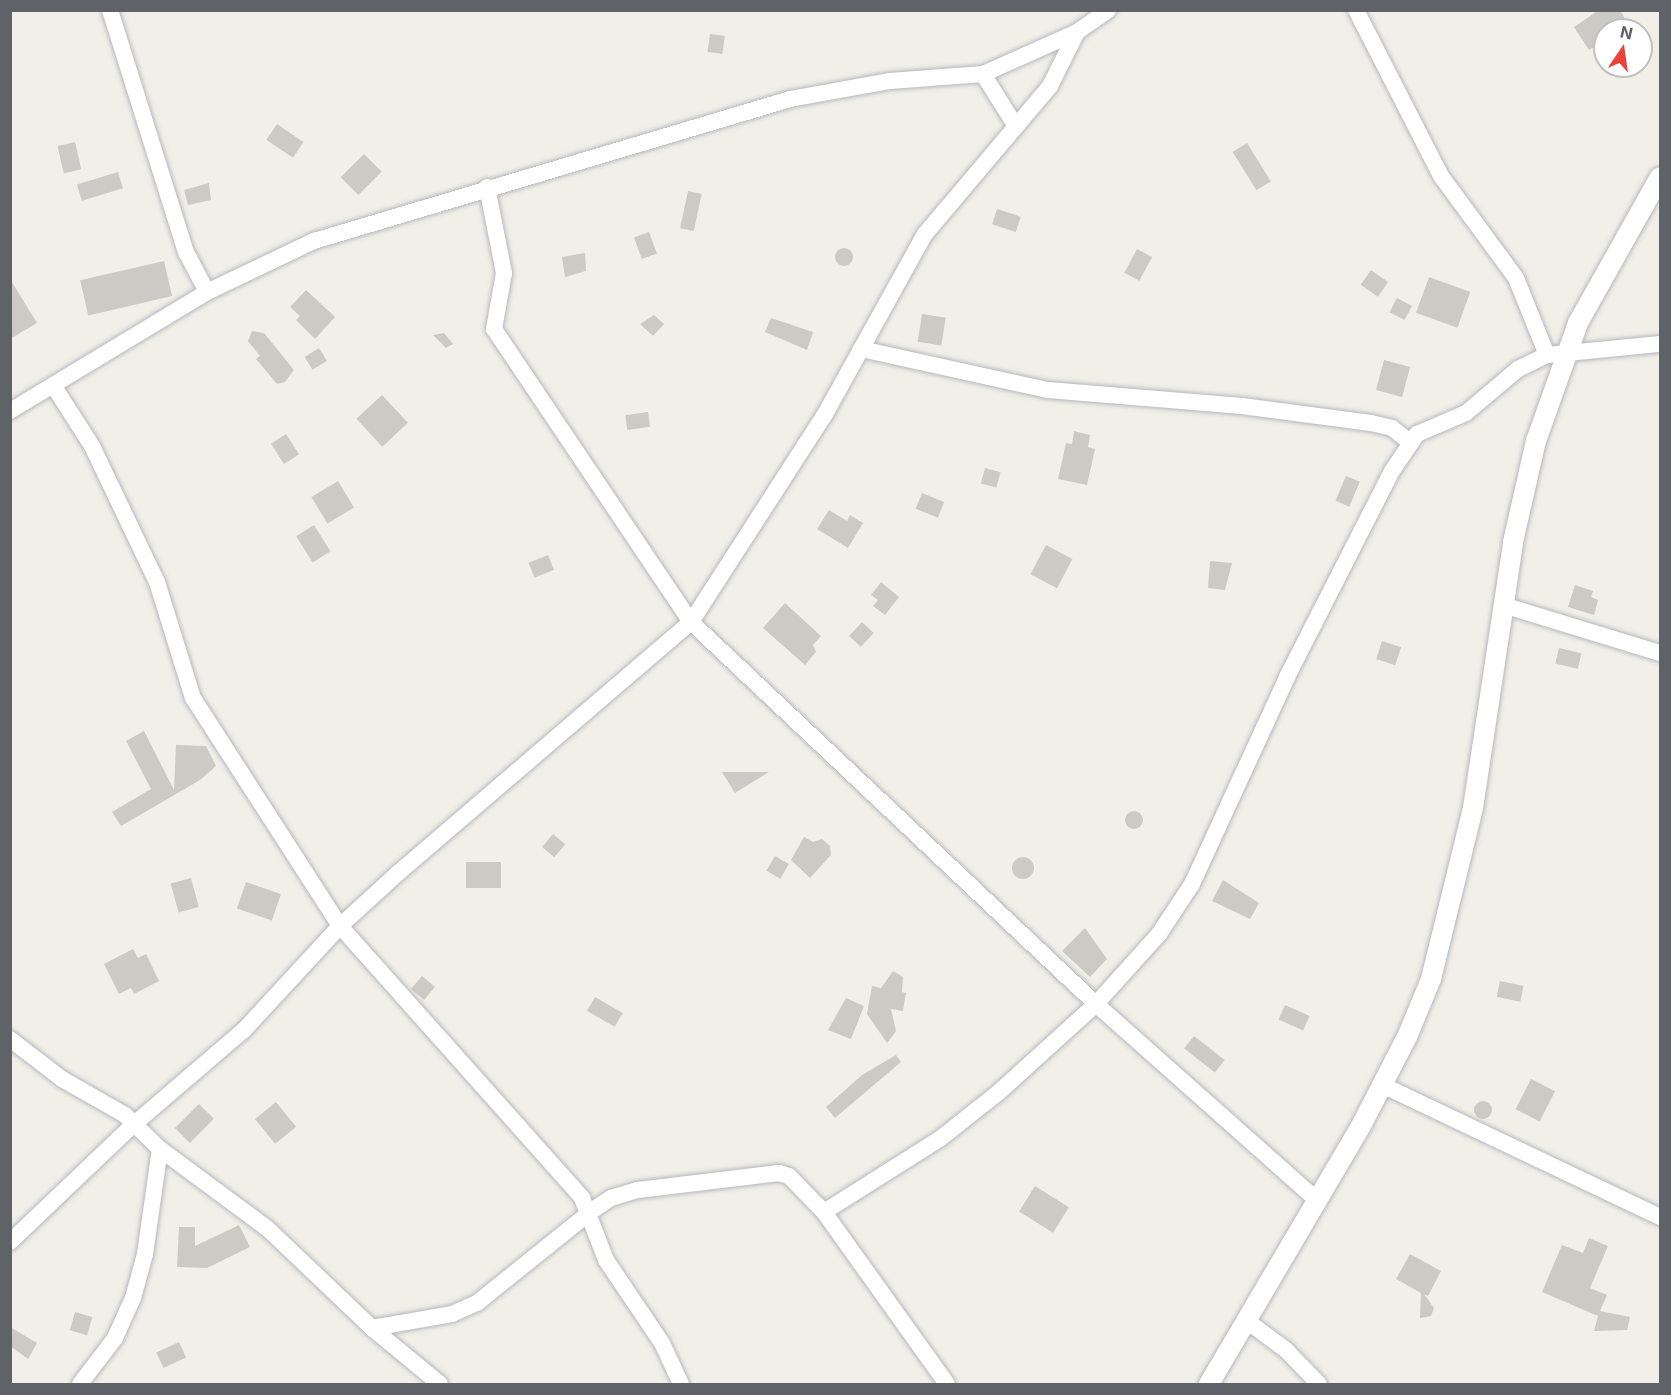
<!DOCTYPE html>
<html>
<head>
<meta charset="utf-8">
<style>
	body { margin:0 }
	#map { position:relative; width:1671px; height:1395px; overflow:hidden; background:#f1efe8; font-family:Inter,sans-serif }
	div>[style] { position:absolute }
	.building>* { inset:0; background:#cccac5; transform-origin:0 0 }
	.round { border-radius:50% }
	.roads { filter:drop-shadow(0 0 2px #b5b8bc) drop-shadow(0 0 2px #b5b8bc) }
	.minor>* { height:16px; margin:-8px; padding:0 8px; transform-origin:8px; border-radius:8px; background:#fff }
	.tertiary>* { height:20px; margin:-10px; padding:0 10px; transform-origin:10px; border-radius:10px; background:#fff }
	span { translate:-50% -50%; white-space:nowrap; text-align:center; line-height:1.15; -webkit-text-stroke:6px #fff; paint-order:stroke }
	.frame { position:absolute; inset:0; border:12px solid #5f6368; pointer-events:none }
	.north { position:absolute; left:1593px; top:18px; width:60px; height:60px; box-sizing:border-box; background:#fff; border:2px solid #bfc1c3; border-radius:50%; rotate:13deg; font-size:16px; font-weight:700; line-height:24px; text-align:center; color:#5f6368 }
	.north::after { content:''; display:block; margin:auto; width:21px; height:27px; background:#ea4335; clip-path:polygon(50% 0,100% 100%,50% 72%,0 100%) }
</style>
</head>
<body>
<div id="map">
	<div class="building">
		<div style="clip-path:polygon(1599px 10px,1620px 10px,1628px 24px,1605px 30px,1605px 40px,1589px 50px,1574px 27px)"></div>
		<div style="left:710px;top:34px;width:15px;height:18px;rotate:8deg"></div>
		<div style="left:277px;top:124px;width:32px;height:19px;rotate:34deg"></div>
		<div style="left:75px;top:142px;width:28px;height:18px;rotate:77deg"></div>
		<div style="left:1247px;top:143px;width:45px;height:17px;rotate:58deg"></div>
		<div style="left:364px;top:154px;width:25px;height:33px;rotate:45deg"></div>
		<div style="left:118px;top:172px;width:17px;height:43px;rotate:73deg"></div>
		<div style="clip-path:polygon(209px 183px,211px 200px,188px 205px,184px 190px)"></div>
		<div style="left:688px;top:191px;width:14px;height:38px;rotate:12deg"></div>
		<div style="left:997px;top:209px;width:25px;height:16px;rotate:18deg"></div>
		<div style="left:649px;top:232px;width:23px;height:16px;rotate:70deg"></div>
		<div class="round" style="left:835px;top:248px;width:18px;height:18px"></div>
		<div style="left:1137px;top:249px;width:17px;height:27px;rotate:28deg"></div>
		<div style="clip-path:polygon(585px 253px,586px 271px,565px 277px,562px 257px)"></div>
		<div style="left:164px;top:261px;width:36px;height:86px;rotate:77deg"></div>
		<div style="left:1371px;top:270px;width:21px;height:18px;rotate:35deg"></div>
		<div style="left:1429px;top:277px;width:44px;height:38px;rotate:20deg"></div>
		<div style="clip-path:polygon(10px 279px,37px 323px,10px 339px)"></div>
		<div style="clip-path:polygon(306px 290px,335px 317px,315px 339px,296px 320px,300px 316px,290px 307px)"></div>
		<div style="left:1397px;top:298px;width:17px;height:16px;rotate:28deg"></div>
		<div style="left:922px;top:314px;width:24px;height:28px;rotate:9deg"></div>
		<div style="clip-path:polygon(654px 315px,664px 324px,653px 336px,640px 324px)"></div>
		<div style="clip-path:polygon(771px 318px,813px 332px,807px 350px,765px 332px)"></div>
		<div style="clip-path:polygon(252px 331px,264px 333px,294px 370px,285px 382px,277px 384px,256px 359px,260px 356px,248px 341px)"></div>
		<div style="clip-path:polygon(444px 333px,453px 344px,446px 348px,433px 335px)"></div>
		<div style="left:319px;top:348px;width:15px;height:17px;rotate:58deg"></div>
		<div style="left:1384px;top:360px;width:27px;height:31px;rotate:15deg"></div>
		<div style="left:382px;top:395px;width:38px;height:35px;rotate:47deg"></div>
		<div style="left:648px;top:412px;width:15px;height:23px;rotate:82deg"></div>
		<div style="clip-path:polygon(1074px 431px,1090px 435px,1088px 447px,1095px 449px,1087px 485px,1058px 479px,1066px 443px,1072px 444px)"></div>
		<div style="left:286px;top:434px;width:24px;height:18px;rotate:57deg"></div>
		<div style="left:985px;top:468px;width:16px;height:16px;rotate:15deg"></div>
		<div style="left:1346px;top:476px;width:15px;height:27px;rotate:23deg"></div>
		<div style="left:338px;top:481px;width:31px;height:31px;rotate:59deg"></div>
		<div style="left:922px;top:493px;width:24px;height:17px;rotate:22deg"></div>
		<div style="clip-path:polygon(829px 510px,847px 521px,850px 515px,863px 523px,848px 548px,817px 529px)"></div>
		<div style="left:314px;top:525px;width:31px;height:21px;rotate:58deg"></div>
		<div style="left:1046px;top:545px;width:30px;height:33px;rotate:28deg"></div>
		<div style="left:548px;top:555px;width:16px;height:21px;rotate:68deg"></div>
		<div style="clip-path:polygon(1210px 561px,1232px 563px,1225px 590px,1208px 588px)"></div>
		<div style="clip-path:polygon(881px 582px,899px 597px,885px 615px,873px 606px,878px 600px,871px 595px)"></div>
		<div style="clip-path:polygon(1575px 585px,1593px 591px,1591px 597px,1598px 600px,1594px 615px,1568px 607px)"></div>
		<div style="clip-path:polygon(785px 603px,821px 636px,813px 645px,816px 652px,805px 665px,763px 628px)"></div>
		<div style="left:862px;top:622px;width:16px;height:19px;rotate:43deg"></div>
		<div style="left:1382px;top:641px;width:20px;height:19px;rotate:18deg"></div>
		<div style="left:1559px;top:648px;width:23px;height:16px;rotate:13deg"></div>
		<div style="clip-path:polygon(144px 731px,174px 790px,176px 745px,206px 746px,216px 766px,200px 780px,121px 826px,112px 812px,151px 789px,126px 741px)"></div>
		<div style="clip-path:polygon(722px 772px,769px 772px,735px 793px)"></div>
		<div class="round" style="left:1125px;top:811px;width:18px;height:18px"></div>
		<div style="left:553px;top:834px;width:16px;height:17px;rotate:40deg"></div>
		<div style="clip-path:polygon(804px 837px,813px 842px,822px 839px,830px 846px,831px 855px,810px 878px,791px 860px)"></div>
		<div style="left:775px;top:856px;width:16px;height:17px;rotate:30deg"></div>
		<div class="round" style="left:1012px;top:857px;width:22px;height:22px"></div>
		<div style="left:501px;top:862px;width:26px;height:35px;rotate:90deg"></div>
		<div style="left:191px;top:878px;width:30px;height:21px;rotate:75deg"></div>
		<div style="clip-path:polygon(1223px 880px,1259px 903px,1250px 919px,1212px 901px)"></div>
		<div style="left:246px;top:882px;width:37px;height:28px;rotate:19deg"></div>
		<div style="clip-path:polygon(1085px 928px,1107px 959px,1090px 977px,1062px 951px)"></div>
		<div style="clip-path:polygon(133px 949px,138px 958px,146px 954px,159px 981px,134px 994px,131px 988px,119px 994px,104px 964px)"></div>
		<div style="clip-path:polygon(893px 971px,903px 977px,902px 992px,906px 993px,903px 1011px,891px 1009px,896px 1031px,887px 1043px,867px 1014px,872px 986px,881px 988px)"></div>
		<div style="left:422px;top:976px;width:17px;height:17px;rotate:40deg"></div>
		<div style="left:1500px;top:981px;width:24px;height:16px;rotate:12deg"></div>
		<div style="left:595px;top:997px;width:32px;height:16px;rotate:30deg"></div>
		<div style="clip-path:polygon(846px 998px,864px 1006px,851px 1039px,828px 1030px)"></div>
		<div style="left:1285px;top:1005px;width:27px;height:16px;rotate:24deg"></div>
		<div style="left:1194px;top:1036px;width:39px;height:16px;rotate:38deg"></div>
		<div style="clip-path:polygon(896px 1055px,901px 1062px,835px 1118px,826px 1107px,862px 1075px)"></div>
		<div style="left:1531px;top:1079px;width:27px;height:34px;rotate:27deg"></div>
		<div class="round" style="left:1474px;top:1101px;width:18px;height:18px"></div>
		<div style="left:276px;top:1102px;width:32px;height:27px;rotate:51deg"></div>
		<div style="left:199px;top:1104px;width:21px;height:34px;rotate:45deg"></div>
		<div style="left:1035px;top:1186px;width:40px;height:30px;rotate:32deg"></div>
		<div style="clip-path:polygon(239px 1225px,250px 1247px,207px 1268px,177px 1267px,179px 1227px,195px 1227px,195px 1246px)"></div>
		<div style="clip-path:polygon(1589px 1238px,1608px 1246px,1590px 1288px,1607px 1295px,1600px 1311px,1630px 1317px,1627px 1330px,1594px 1331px,1598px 1316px,1542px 1292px,1562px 1245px,1583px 1253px)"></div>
		<div style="clip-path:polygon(1410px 1254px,1441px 1271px,1428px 1296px,1424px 1294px,1434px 1308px,1431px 1316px,1420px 1318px,1421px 1293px,1396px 1279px)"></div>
		<div style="left:75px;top:1312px;width:18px;height:19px;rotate:16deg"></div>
		<div style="clip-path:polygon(10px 1327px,37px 1343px,28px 1359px,10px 1346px)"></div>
		<div style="left:179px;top:1342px;width:17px;height:25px;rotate:65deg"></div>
	</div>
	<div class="roads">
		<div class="minor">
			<div style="left:110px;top:10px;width:254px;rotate:72.6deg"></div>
			<div style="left:186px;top:252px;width:45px;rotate:62.3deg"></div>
			<div style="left:1356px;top:10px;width:186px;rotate:62.9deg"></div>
			<div style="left:1441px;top:176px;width:127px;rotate:53.7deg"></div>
			<div style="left:1516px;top:278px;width:83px;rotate:68.1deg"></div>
			<div style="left:983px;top:74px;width:60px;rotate:57.9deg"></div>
			<div style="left:487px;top:187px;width:88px;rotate:78.8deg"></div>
			<div style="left:504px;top:273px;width:57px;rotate:100.1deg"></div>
			<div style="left:494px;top:329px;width:353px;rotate:56.1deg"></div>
			<div style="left:691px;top:622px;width:557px;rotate:43.33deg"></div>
			<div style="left:1096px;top:1004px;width:297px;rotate:41.6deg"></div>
			<div style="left:861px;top:349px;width:191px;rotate:12.4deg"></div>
			<div style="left:1048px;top:390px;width:195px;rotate:4.7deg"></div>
			<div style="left:1242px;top:406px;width:130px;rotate:7.5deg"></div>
			<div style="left:1371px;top:423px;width:22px;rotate:13deg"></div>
			<div style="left:1392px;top:428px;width:23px;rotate:38deg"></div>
			<div style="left:53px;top:385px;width:72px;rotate:57.4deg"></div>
			<div style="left:92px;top:446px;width:151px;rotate:64.5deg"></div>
			<div style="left:157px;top:582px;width:121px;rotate:72.8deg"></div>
			<div style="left:193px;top:698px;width:271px;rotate:57.2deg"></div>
			<div style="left:340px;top:926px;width:364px;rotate:48.3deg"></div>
			<div style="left:582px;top:1198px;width:66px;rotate:68.8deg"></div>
			<div style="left:606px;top:1260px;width:100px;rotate:56deg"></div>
			<div style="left:662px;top:1343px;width:45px;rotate:65.1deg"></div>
			<div style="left:10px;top:411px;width:230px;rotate:-31.1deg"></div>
			<div style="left:207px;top:292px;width:119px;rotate:-25.5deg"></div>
			<div style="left:314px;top:241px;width:497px;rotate:-16.6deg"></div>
			<div style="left:790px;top:99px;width:102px;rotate:-10.2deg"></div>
			<div style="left:890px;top:81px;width:93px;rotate:-4.3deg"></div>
			<div style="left:983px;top:74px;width:103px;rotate:-24.1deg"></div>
			<div style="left:1077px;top:32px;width:38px;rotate:-35deg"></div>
			<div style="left:1503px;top:605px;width:164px;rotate:17deg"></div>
			<div style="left:10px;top:1039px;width:66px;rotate:37.6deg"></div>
			<div style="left:62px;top:1079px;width:73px;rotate:29.7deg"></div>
			<div style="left:125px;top:1115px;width:49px;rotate:44.2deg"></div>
			<div style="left:160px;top:1149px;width:134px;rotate:36.5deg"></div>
			<div style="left:268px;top:1229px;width:144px;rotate:43.6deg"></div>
			<div style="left:372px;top:1328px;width:88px;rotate:39.5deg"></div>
			<div style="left:1382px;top:1085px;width:308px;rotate:25.4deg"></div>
			<div style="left:10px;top:1242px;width:170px;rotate:-43.6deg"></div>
			<div style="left:133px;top:1125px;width:146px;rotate:-40.6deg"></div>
			<div style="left:244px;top:1030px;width:142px;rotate:-47.3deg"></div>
			<div style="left:340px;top:926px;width:79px;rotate:-42.4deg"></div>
			<div style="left:398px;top:873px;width:386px;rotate:-40.6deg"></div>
			<div style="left:691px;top:622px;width:245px;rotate:-57.2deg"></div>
			<div style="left:824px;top:416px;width:208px;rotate:-61deg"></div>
			<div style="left:925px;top:234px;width:194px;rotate:-49.8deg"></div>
			<div style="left:1050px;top:86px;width:60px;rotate:-63.4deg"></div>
			<div style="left:1247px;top:1321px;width:49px;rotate:36.6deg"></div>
			<div style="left:1286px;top:1350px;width:47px;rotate:45.9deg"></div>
			<div style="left:372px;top:1328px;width:81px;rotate:-9.9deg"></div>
			<div style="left:452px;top:1314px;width:27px;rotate:-24deg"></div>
			<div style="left:477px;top:1303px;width:145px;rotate:-38.8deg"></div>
			<div style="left:590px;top:1212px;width:25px;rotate:-34deg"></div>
			<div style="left:611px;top:1198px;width:28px;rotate:-17deg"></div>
			<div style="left:638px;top:1190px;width:142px;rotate:-6.9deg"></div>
			<div style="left:779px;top:1173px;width:10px;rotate:17deg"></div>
			<div style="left:789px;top:1176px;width:50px;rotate:45.8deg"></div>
			<div style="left:80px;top:1384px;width:58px;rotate:-52.7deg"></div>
			<div style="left:115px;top:1338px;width:44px;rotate:-65.8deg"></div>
			<div style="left:133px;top:1298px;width:46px;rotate:-74.7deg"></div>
			<div style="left:145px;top:1254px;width:106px;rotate:-81.9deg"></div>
			<div style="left:947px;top:1384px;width:211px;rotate:-125.6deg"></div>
			<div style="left:824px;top:1212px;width:138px;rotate:-32.3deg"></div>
			<div style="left:941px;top:1138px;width:74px;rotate:-38.4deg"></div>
			<div style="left:999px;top:1092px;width:131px;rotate:-42.2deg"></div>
			<div style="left:1096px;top:1004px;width:94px;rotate:-48deg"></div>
			<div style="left:1159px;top:934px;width:60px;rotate:-56.6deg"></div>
			<div style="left:1192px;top:884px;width:228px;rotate:-65.3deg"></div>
			<div style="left:1287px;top:677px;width:231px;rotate:-63deg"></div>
			<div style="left:1392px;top:471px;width:45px;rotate:-56deg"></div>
			<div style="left:1417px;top:434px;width:53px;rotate:-23.2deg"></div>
			<div style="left:1466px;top:413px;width:68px;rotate:-40.2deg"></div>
			<div style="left:1518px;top:369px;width:32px;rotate:-26deg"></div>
			<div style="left:1547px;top:355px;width:114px;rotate:-5.6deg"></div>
		</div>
		<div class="tertiary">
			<div style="left:1209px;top:1384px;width:302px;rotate:-59.5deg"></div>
			<div style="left:1362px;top:1124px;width:98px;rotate:-62.7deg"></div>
			<div style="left:1407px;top:1037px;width:63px;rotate:-67.5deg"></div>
			<div style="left:1431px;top:979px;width:176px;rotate:-76.2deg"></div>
			<div style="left:1473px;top:808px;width:269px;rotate:-81.4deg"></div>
			<div style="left:1513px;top:542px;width:104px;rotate:-77.2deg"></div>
			<div style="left:1536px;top:441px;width:125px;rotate:-70.4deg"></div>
			<div style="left:1578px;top:323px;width:167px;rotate:-60.7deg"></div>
		</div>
	</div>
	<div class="frame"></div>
	<div class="north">N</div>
</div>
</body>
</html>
